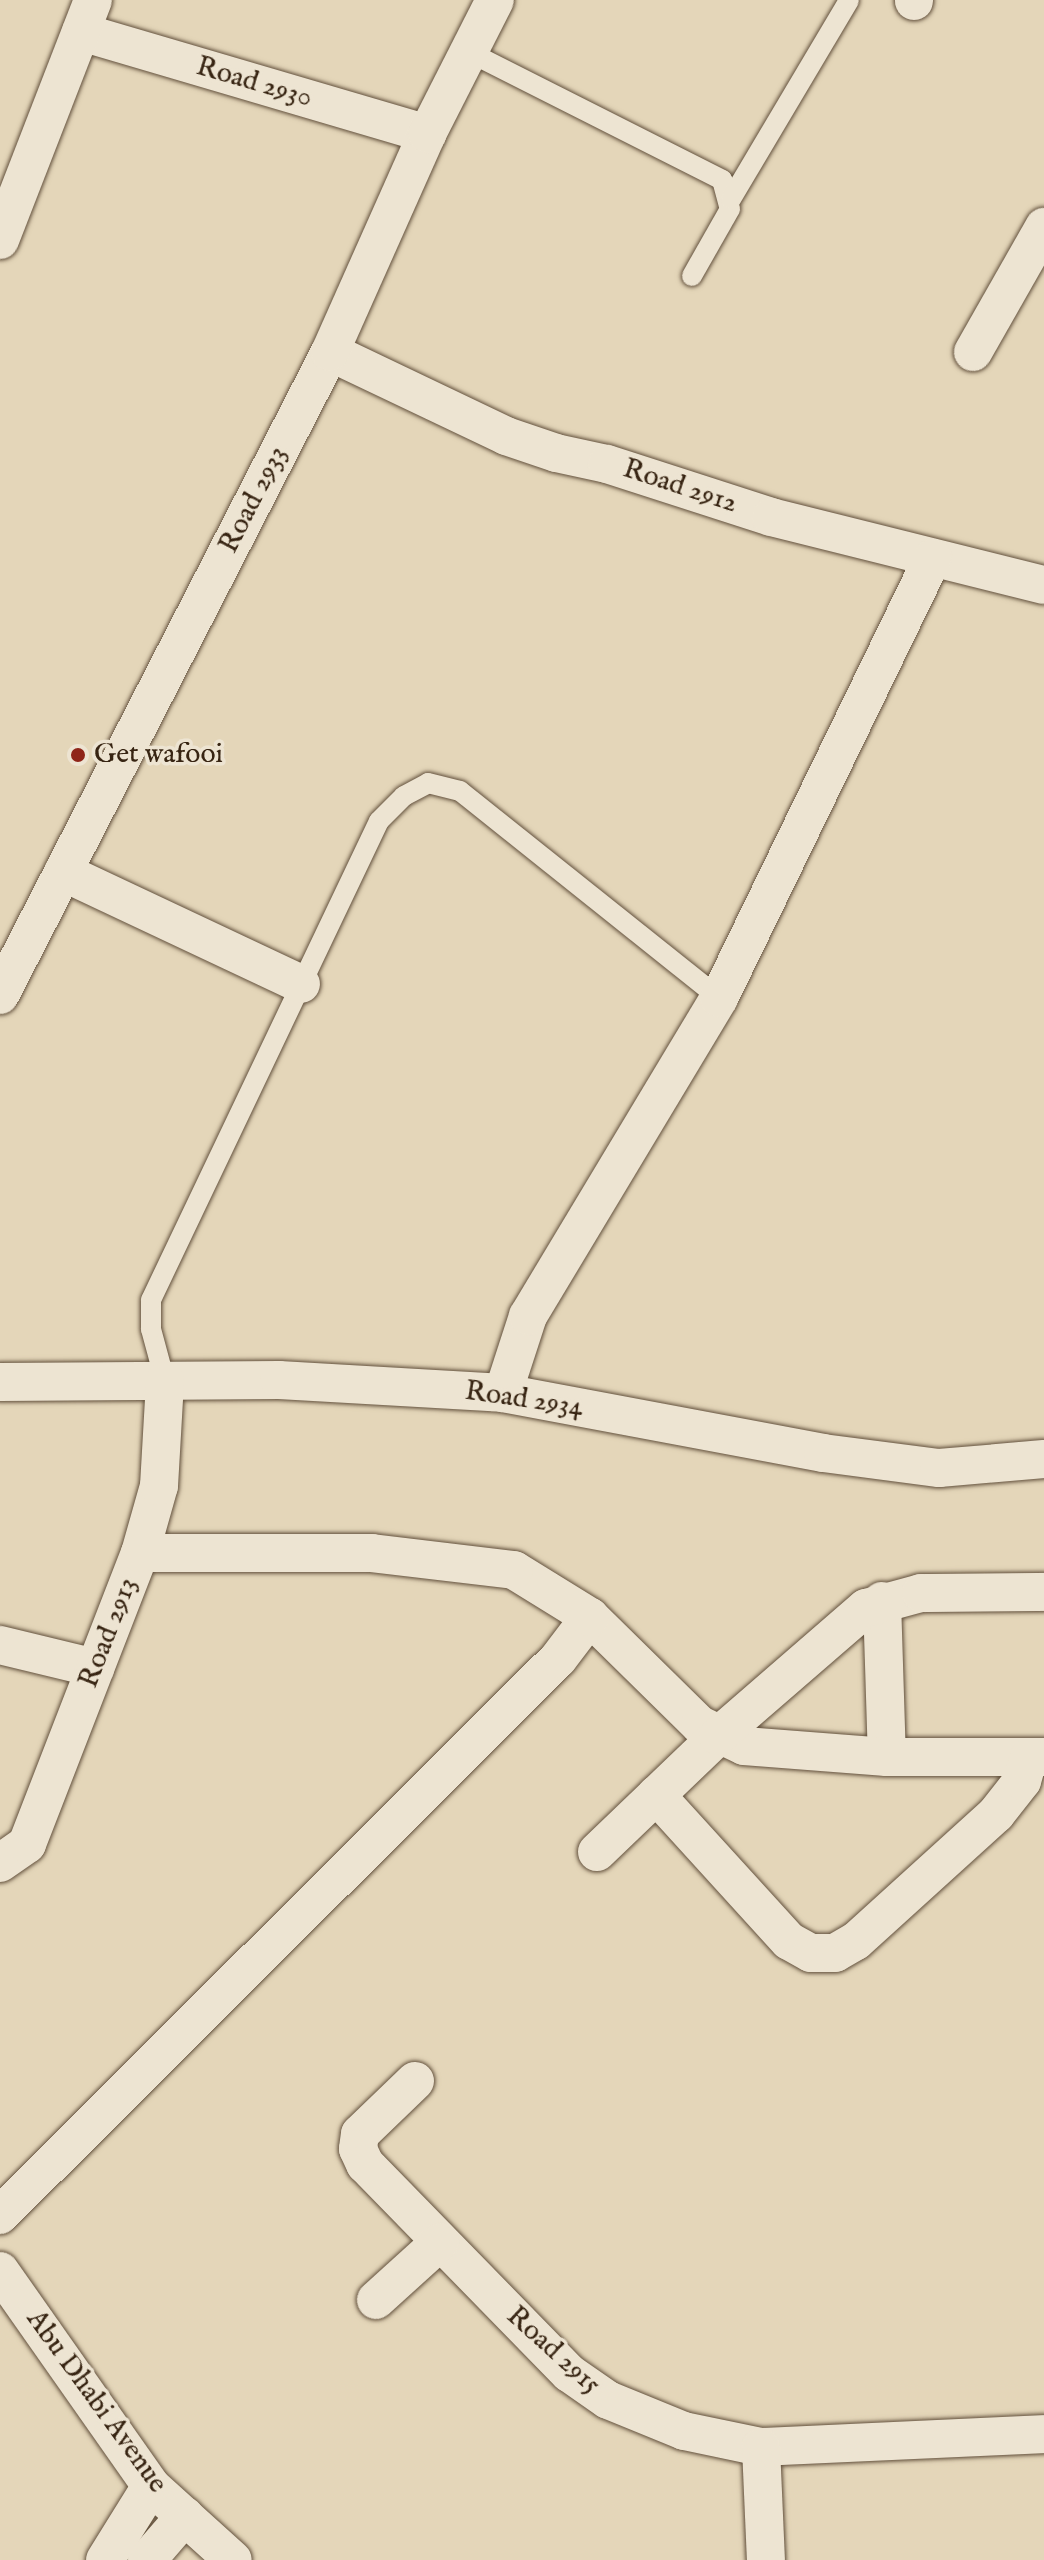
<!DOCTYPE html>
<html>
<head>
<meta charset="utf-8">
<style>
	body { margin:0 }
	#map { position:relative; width:1044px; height:2560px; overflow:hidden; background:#e4d6b9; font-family:"IM FELL English",serif }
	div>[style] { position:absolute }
	.roads { filter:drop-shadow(0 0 2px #62503c) drop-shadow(0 0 2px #62503c) }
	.service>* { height:20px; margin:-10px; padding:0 10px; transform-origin:10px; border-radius:10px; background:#ede4d2 }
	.minor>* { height:38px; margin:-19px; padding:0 19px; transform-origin:19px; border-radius:19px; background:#ede4d2 }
	.dots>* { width:22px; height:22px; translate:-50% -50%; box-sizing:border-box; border:4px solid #ede4d2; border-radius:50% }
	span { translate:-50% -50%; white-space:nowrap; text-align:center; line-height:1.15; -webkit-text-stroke:7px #ede4d2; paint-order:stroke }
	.street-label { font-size:28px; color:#372412 }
	.poi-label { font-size:28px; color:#372412 }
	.left { translate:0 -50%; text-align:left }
</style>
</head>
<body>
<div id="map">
	<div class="roads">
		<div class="service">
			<div style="left:469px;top:52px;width:284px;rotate:26.8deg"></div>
			<div style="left:722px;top:180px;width:30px;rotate:75deg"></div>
			<div style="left:730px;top:209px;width:77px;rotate:119.6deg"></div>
			<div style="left:731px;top:199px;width:231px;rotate:-59.3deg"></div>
			<div style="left:165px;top:1381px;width:54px;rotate:-105.1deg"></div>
			<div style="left:151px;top:1329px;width:29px;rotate:-90deg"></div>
			<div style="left:151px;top:1300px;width:530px;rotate:-64.55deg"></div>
			<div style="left:379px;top:821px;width:35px;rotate:-45deg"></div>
			<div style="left:404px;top:796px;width:27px;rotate:-28deg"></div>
			<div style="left:428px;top:783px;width:33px;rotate:14deg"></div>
			<div style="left:460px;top:791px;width:332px;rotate:38.6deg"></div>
		</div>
		<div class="minor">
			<div style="left:914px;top:1px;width:1px;rotate:-90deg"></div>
			<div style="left:81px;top:32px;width:361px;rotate:16.4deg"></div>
			<div style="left:0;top:240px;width:257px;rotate:-68.8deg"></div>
			<div style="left:330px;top:352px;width:195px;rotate:25.5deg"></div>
			<div style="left:506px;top:436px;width:53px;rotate:18.8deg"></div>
			<div style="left:556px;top:453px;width:52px;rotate:12.2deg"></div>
			<div style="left:607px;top:464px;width:172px;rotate:17.9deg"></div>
			<div style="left:771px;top:517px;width:281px;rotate:14deg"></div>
			<div style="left:973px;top:352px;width:144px;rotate:-60.4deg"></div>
			<div style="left:63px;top:872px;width:263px;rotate:25.2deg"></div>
			<div style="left:0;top:995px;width:723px;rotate:-62.83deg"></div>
			<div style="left:330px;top:352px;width:239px;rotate:-66deg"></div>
			<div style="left:427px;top:134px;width:150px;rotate:-63.1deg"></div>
			<div style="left:0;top:1382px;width:279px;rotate:-0.4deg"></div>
			<div style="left:279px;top:1380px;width:224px;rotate:3.3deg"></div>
			<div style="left:503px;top:1393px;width:326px;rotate:10.6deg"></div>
			<div style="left:823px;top:1453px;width:117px;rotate:7.4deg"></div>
			<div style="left:939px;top:1468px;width:105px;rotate:-4.9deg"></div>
			<div style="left:503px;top:1393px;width:81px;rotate:-72deg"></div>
			<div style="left:528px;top:1316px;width:371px;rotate:-59deg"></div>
			<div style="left:719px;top:998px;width:489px;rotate:-64.1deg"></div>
			<div style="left:882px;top:1601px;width:156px;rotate:88.2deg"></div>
			<div style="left:590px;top:1617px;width:154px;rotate:44.5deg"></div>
			<div style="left:700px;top:1725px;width:49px;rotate:25.5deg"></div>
			<div style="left:744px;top:1746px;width:143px;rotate:4.4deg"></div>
			<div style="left:887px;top:1757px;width:157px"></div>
			<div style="left:0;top:1645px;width:98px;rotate:13.6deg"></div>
			<div style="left:656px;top:1795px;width:197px;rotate:47.7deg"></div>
			<div style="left:789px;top:1941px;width:25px;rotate:29deg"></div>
			<div style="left:811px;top:1953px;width:24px"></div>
			<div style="left:835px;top:1953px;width:24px;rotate:-30deg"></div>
			<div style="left:856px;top:1941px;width:189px;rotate:-42.2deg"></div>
			<div style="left:996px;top:1814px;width:42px;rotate:-51.8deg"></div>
			<div style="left:1022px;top:1781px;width:25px;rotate:-74deg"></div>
			<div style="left:597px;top:1852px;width:168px;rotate:-43.8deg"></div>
			<div style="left:718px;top:1736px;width:196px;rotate:-40.9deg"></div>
			<div style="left:866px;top:1608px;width:57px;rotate:-15.3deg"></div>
			<div style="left:921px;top:1593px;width:123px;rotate:-0.5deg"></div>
			<div style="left:0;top:1863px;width:33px;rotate:-35deg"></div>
			<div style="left:27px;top:1844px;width:312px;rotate:-68.8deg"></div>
			<div style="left:140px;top:1553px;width:70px;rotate:-74.2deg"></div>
			<div style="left:159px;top:1486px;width:105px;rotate:-86.7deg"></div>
			<div style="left:415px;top:2081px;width:76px;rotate:136.1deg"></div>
			<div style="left:360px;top:2134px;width:15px;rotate:98deg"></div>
			<div style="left:358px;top:2149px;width:17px;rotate:65deg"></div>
			<div style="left:365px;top:2164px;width:292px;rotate:45.7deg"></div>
			<div style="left:569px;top:2373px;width:47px;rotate:34.7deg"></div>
			<div style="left:608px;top:2400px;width:82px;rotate:22.2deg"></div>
			<div style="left:684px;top:2431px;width:79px;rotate:11.7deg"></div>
			<div style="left:761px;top:2447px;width:283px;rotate:-2.6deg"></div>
			<div style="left:0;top:2215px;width:788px;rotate:-44.9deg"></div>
			<div style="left:558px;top:1659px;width:53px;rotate:-52.7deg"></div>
			<div style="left:590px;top:1617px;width:89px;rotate:-148.3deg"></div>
			<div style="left:514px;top:1570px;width:143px;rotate:-173.2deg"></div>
			<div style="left:372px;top:1553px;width:232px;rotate:180deg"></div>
			<div style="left:0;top:2271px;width:263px;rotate:54.9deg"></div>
			<div style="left:151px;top:2486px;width:110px;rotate:42.1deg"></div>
			<div style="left:376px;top:2300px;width:86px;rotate:-42.2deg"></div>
			<div style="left:761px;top:2447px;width:113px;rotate:87.5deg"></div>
			<div style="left:105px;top:2560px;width:87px;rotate:-58.1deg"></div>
			<div style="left:147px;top:2560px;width:58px;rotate:-49.2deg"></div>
		</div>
	</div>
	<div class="dots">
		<div style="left:78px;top:755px;background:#8f2418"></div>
	</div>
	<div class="street-label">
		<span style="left:254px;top:83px;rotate:16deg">Road 2930</span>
		<span style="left:680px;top:487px;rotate:18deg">Road 2912</span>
		<span style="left:254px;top:500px;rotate:-63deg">Road 2933</span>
		<span style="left:524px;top:1400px;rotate:8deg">Road 2934</span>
		<span style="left:109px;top:1633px;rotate:-69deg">Road 2913</span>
		<span style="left:553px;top:2351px;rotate:42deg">Road 2915</span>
		<span style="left:96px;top:2402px;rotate:54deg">Abu Dhabi Avenue</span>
	</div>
	<div class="poi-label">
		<span class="left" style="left:94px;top:755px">Get wafooi</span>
	</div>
</div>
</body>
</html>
